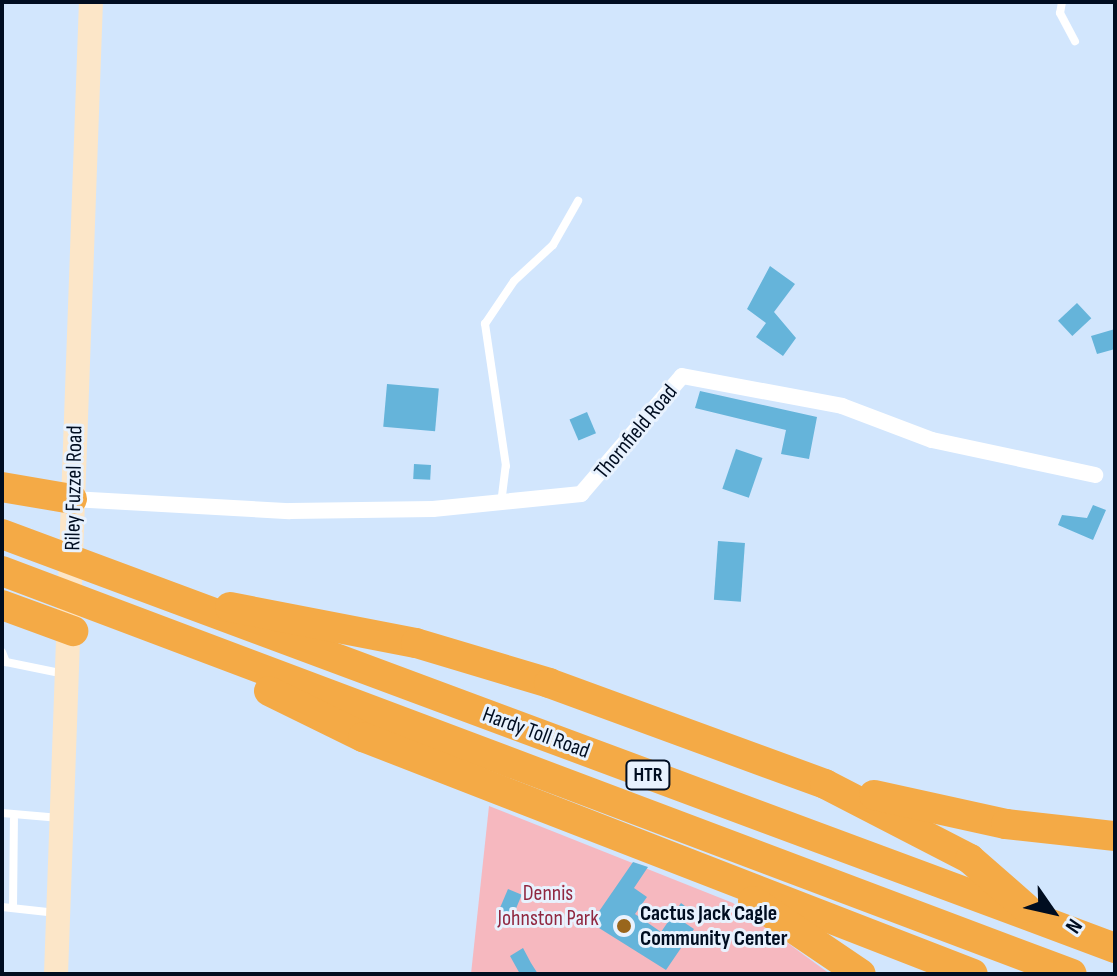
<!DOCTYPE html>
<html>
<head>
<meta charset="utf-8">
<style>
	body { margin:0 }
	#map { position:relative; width:1117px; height:976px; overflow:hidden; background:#d2e6fd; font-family:"Sofia Sans Condensed",sans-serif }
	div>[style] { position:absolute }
	.green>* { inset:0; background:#f6b8bf }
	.building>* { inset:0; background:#65b4da; transform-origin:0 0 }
	.lane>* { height:8px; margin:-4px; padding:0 4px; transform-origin:4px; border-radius:4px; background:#fff }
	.street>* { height:16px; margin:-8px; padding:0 8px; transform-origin:8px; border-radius:8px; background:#fff }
	.secondary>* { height:24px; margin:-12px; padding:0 12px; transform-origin:12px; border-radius:12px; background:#fce6c8 }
	.highway>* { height:30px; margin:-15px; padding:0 15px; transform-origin:15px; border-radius:15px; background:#f4aa46 }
	.dots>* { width:22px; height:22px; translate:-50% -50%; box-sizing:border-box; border:4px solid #e8f2fe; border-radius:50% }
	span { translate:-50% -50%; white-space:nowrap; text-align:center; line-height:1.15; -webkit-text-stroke:6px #e8f2fe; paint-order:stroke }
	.shield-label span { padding:2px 6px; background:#e8f2fe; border:2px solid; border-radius:6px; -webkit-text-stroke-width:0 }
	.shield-label { font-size:20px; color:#000d20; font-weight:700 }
	.street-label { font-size:22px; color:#000d20 }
	.park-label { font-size:22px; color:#902740 }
	.poi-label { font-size:22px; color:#000d20; font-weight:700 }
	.left { translate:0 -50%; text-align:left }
	.frame { position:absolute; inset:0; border:4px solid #000d20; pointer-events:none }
	.north { position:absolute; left:1013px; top:872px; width:80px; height:80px; -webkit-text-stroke:6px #e8f2fe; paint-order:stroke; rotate:124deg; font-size:22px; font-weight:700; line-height:32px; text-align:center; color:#000d20 }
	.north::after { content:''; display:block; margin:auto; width:28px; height:36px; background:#000d20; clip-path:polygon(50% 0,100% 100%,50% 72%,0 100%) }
</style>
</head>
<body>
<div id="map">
	<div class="green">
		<div style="clip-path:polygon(489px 806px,733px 903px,830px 974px,471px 974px)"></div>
	</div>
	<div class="building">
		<div style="clip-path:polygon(770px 266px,795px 284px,774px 312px,796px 338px,783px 356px,756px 337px,766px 323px,747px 309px)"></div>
		<div style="left:1077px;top:303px;width:21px;height:26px;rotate:47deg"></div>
		<div style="clip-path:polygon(1115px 329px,1115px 349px,1097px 354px,1091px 336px)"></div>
		<div style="left:387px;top:384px;width:52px;height:43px;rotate:5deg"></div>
		<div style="clip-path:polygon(700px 391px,817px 417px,809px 459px,781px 454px,786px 430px,695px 408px)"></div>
		<div style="left:587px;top:412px;width:23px;height:19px;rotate:67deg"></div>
		<div style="left:736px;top:449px;width:28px;height:42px;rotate:19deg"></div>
		<div style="left:414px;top:464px;width:17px;height:15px;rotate:3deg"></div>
		<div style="clip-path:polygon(1093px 505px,1106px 510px,1093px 540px,1058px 525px,1062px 515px,1087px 518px)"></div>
		<div style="left:718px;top:541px;width:27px;height:59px;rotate:4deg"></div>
		<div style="clip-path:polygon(633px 862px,648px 867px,634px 888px,647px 897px,635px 914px,661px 932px,681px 903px,693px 912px,685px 923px,694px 929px,666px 970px,591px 923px)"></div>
		<div style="left:508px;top:889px;width:15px;height:31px;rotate:23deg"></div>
		<div style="clip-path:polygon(523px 948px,531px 963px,538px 974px,520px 974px,510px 956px)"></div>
	</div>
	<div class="lane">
		<div style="left:1062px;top:2px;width:11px;rotate:100deg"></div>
		<div style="left:1060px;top:13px;width:32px;rotate:62deg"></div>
		<div style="left:501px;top:504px;width:38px;rotate:-83deg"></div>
		<div style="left:506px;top:466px;width:144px;rotate:-98.4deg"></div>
		<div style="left:485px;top:324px;width:52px;rotate:-56deg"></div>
		<div style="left:514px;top:281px;width:53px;rotate:-42.7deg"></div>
		<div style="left:553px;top:245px;width:51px;rotate:-60.4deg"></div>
		<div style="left:2px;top:652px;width:11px;rotate:68deg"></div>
		<div style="left:6px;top:662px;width:60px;rotate:11.5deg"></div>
		<div style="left:2px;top:813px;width:58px;rotate:4.9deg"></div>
		<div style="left:2px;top:907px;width:55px;rotate:6.2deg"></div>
		<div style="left:13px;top:908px;width:89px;rotate:-89.4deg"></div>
	</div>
	<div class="street">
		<div style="left:72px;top:499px;width:218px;rotate:3.2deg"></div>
		<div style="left:290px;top:511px;width:143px;rotate:-0.8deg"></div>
		<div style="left:433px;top:509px;width:149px;rotate:-5.8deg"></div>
		<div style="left:581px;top:494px;width:155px;rotate:-49.4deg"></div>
		<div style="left:682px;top:376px;width:163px;rotate:10.6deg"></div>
		<div style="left:842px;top:406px;width:96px;rotate:20.7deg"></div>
		<div style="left:932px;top:440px;width:167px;rotate:12.1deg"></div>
	</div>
	<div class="secondary">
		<div style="left:56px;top:974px;width:973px;rotate:-87.94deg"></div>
	</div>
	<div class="highway">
		<div style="left:2px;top:487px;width:71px;rotate:9.7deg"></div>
		<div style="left:2px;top:534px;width:1188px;rotate:20.4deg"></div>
		<div style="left:2px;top:571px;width:1143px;rotate:20.64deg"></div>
		<div style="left:2px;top:605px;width:76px;rotate:20.1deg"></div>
		<div style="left:230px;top:607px;width:189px;rotate:11deg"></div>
		<div style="left:416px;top:643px;width:139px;rotate:16.7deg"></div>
		<div style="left:549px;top:683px;width:294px;rotate:20.1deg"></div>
		<div style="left:825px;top:784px;width:163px;rotate:27.3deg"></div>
		<div style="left:970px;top:859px;width:74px;rotate:41.2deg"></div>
		<div style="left:269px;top:691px;width:105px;rotate:26.1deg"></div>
		<div style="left:363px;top:737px;width:654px;rotate:21.23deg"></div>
		<div style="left:874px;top:795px;width:135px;rotate:12.4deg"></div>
		<div style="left:1006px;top:824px;width:110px;rotate:6.3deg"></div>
		<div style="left:753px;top:901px;width:130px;rotate:34.1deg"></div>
	</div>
	<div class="dots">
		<div style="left:624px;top:926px;background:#99661c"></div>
	</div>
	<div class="shield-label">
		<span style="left:648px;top:775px">HTR</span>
	</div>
	<div class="street-label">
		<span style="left:636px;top:432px;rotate:-50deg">Thornfield Road</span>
		<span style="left:74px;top:488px;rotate:-89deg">Riley Fuzzel Road</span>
		<span style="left:536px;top:733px;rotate:20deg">Hardy Toll Road</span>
	</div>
	<div class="park-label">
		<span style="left:548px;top:906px">Dennis<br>Johnston Park</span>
	</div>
	<div class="poi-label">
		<span class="left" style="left:640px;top:926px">Cactus Jack Cagle<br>Community Center</span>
	</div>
	<div class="frame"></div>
	<div class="north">N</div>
</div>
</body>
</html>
